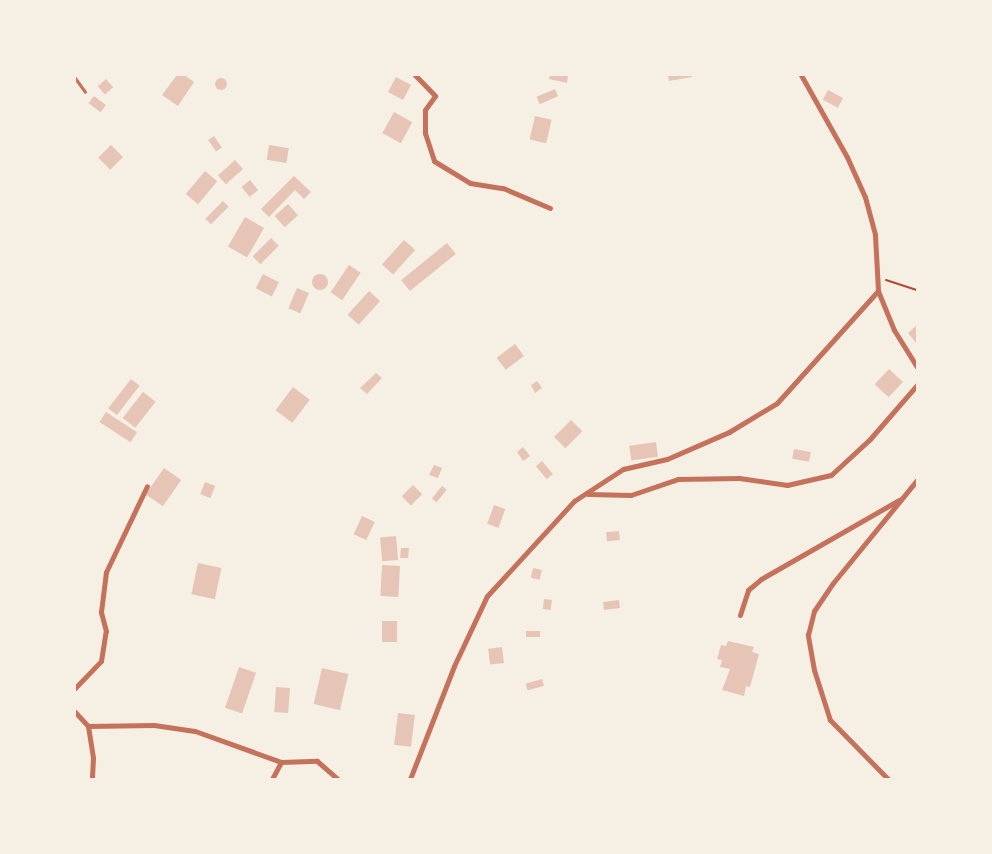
<!DOCTYPE html>
<html>
<head>
<meta charset="utf-8">
<style>
	body { margin:0 }
	#map { position:relative; width:992px; height:854px; overflow:hidden; background:#f6efe4; font-family:Rubik,sans-serif }
	div>[style] { position:absolute }
	.building>* { inset:0; background:#e6c5b7; transform-origin:0 0 }
	.round { border-radius:50% }
	.path>* { height:2px; margin:-1px; padding:0 1px; transform-origin:1px; border-radius:1px; background:#b5482f }
	.service>* { height:3px; margin:-1.5px; padding:0 1.5px; transform-origin:1.5px; border-radius:1.5px; background:#c5725c }
	.minor>* { height:5px; margin:-2.5px; padding:0 2.5px; transform-origin:2.5px; border-radius:2.5px; background:#c5725c }
	span { translate:-50% -50%; white-space:nowrap; text-align:center; line-height:1.15; -webkit-text-stroke:4px #f6efe4; paint-order:stroke }
	.frame { position:absolute; inset:0; border:76px solid #f6efe4; pointer-events:none }
</style>
</head>
<body>
<div id="map">
	<div class="building">
		<div style="clip-path:polygon(177px 75px,184px 75px,194px 82px,178px 106px,162px 95px)"></div>
		<div style="clip-path:polygon(550px 75px,568px 75px,567px 83px,549px 79px)"></div>
		<div style="clip-path:polygon(668px 75px,692px 75px,692px 77px,669px 81px)"></div>
		<div style="left:396px;top:77px;width:17px;height:17px;rotate:28deg"></div>
		<div class="round" style="left:215px;top:78px;width:12px;height:12px"></div>
		<div style="left:106px;top:79px;width:11px;height:11px;rotate:49deg"></div>
		<div style="left:555px;top:89px;width:8px;height:20px;rotate:67deg"></div>
		<div style="left:828px;top:90px;width:17px;height:11px;rotate:28deg"></div>
		<div style="left:94px;top:96px;width:15px;height:9px;rotate:37deg"></div>
		<div style="left:394px;top:112px;width:21px;height:24px;rotate:29deg"></div>
		<div style="left:535px;top:116px;width:17px;height:24px;rotate:13deg"></div>
		<div style="left:214px;top:136px;width:14px;height:7px;rotate:56deg"></div>
		<div style="left:111px;top:145px;width:17px;height:18px;rotate:45deg"></div>
		<div style="left:269px;top:145px;width:20px;height:15px;rotate:9deg"></div>
		<div style="left:235px;top:160px;width:12px;height:23px;rotate:48deg"></div>
		<div style="left:205px;top:171px;width:16px;height:30px;rotate:40deg"></div>
		<div style="clip-path:polygon(294px 176px,311px 192px,304px 199px,295px 190px,269px 217px,261px 209px)"></div>
		<div style="left:250px;top:180px;width:13px;height:11px;rotate:51deg"></div>
		<div style="left:223px;top:201px;width:8px;height:25px;rotate:45deg"></div>
		<div style="left:288px;top:204px;width:15px;height:18px;rotate:48deg"></div>
		<div style="left:245px;top:217px;width:22px;height:34px;rotate:30deg"></div>
		<div style="left:271px;top:238px;width:11px;height:26px;rotate:45deg"></div>
		<div style="left:404px;top:240px;width:15px;height:33px;rotate:42deg"></div>
		<div style="left:447px;top:243px;width:14px;height:59px;rotate:51deg"></div>
		<div style="left:349px;top:265px;width:14px;height:33px;rotate:34deg"></div>
		<div style="left:263px;top:274px;width:18px;height:16px;rotate:27deg"></div>
		<div class="round" style="left:312px;top:274px;width:16px;height:16px"></div>
		<div style="left:297px;top:288px;width:13px;height:22px;rotate:23deg"></div>
		<div style="left:369px;top:291px;width:15px;height:32px;rotate:42deg"></div>
		<div style="clip-path:polygon(917px 325px,917px 344px,908px 333px)"></div>
		<div style="left:515px;top:344px;width:15px;height:23px;rotate:53deg"></div>
		<div style="left:889px;top:369px;width:19px;height:21px;rotate:43deg"></div>
		<div style="clip-path:polygon(376px 373px,382px 378px,367px 394px,360px 388px)"></div>
		<div style="left:131px;top:379px;width:11px;height:37px;rotate:38deg"></div>
		<div style="clip-path:polygon(537px 381px,542px 388px,535px 393px,531px 385px)"></div>
		<div style="left:293px;top:387px;width:21px;height:29px;rotate:37deg"></div>
		<div style="left:143px;top:392px;width:16px;height:33px;rotate:38deg"></div>
		<div style="left:106px;top:412px;width:37px;height:12px;rotate:33deg"></div>
		<div style="left:571px;top:420px;width:16px;height:24px;rotate:45deg"></div>
		<div style="left:656px;top:442px;width:15px;height:27px;rotate:82deg"></div>
		<div style="clip-path:polygon(523px 447px,530px 456px,523px 461px,517px 452px)"></div>
		<div style="left:794px;top:449px;width:17px;height:10px;rotate:10deg"></div>
		<div style="left:542px;top:461px;width:17px;height:8px;rotate:50deg"></div>
		<div style="clip-path:polygon(434px 465px,442px 468px,438px 478px,429px 475px)"></div>
		<div style="left:164px;top:468px;width:21px;height:32px;rotate:35deg"></div>
		<div style="left:205px;top:482px;width:11px;height:13px;rotate:22deg"></div>
		<div style="left:413px;top:485px;width:13px;height:16px;rotate:45deg"></div>
		<div style="left:442px;top:486px;width:6px;height:16px;rotate:39deg"></div>
		<div style="left:494px;top:505px;width:12px;height:20px;rotate:20deg"></div>
		<div style="left:362px;top:516px;width:14px;height:20px;rotate:25deg"></div>
		<div style="left:619px;top:531px;width:9px;height:13px;rotate:84deg"></div>
		<div style="left:396px;top:536px;width:24px;height:16px;rotate:85deg"></div>
		<div style="clip-path:polygon(401px 548px,409px 548px,408px 558px,400px 558px)"></div>
		<div style="left:198px;top:563px;width:24px;height:32px;rotate:12deg"></div>
		<div style="left:382px;top:565px;width:18px;height:31px;rotate:3deg"></div>
		<div style="left:533px;top:568px;width:9px;height:10px;rotate:13deg"></div>
		<div style="left:544px;top:599px;width:8px;height:10px;rotate:7deg"></div>
		<div style="left:619px;top:600px;width:8px;height:16px;rotate:83deg"></div>
		<div style="left:382px;top:621px;width:15px;height:21px"></div>
		<div style="left:540px;top:631px;width:6px;height:14px;rotate:90deg"></div>
		<div style="clip-path:polygon(728px 641px,754px 647px,752px 652px,759px 654px,750px 687px,746px 686px,744px 696px,722px 690px,730px 669px,720px 667px,722px 660px,717px 659px,721px 645px,726px 646px)"></div>
		<div style="left:502px;top:647px;width:16px;height:14px;rotate:83deg"></div>
		<div style="left:239px;top:667px;width:18px;height:43px;rotate:19deg"></div>
		<div style="left:322px;top:668px;width:27px;height:37px;rotate:13deg"></div>
		<div style="left:542px;top:679px;width:7px;height:17px;rotate:74deg"></div>
		<div style="left:276px;top:687px;width:14px;height:25px;rotate:4deg"></div>
		<div style="left:398px;top:713px;width:17px;height:32px;rotate:7deg"></div>
	</div>
	<div class="path">
		<div style="left:886px;top:280px;width:33px;rotate:18deg"></div>
	</div>
	<div class="service">
		<div style="left:75px;top:78px;width:17px;rotate:54deg"></div>
	</div>
	<div class="minor">
		<div style="left:415px;top:75px;width:29px;rotate:46deg"></div>
		<div style="left:435px;top:96px;width:17px;rotate:126deg"></div>
		<div style="left:425px;top:110px;width:23px;rotate:90deg"></div>
		<div style="left:425px;top:133px;width:29px;rotate:72deg"></div>
		<div style="left:434px;top:161px;width:42px;rotate:31.4deg"></div>
		<div style="left:470px;top:183px;width:33px;rotate:9deg"></div>
		<div style="left:503px;top:188px;width:51px;rotate:23.1deg"></div>
		<div style="left:801px;top:75px;width:94px;rotate:60.7deg"></div>
		<div style="left:847px;top:157px;width:44px;rotate:65.8deg"></div>
		<div style="left:865px;top:197px;width:39px;rotate:75deg"></div>
		<div style="left:875px;top:235px;width:56px;rotate:86.9deg"></div>
		<div style="left:878px;top:291px;width:42px;rotate:67.7deg"></div>
		<div style="left:894px;top:330px;width:44px;rotate:58.1deg"></div>
		<div style="left:588px;top:494px;width:43px;rotate:1.3deg"></div>
		<div style="left:631px;top:495px;width:50px;rotate:-18.8deg"></div>
		<div style="left:678px;top:479px;width:61px;rotate:-0.9deg"></div>
		<div style="left:739px;top:478px;width:49px;rotate:8.3deg"></div>
		<div style="left:787px;top:485px;width:45px;rotate:-12.8deg"></div>
		<div style="left:831px;top:475px;width:53px;rotate:-42.7deg"></div>
		<div style="left:870px;top:439px;width:72px;rotate:-49deg"></div>
		<div style="left:740px;top:615px;width:26px;rotate:-72deg"></div>
		<div style="left:748px;top:590px;width:17px;rotate:-40deg"></div>
		<div style="left:761px;top:579px;width:159px;rotate:-29.8deg"></div>
		<div style="left:75px;top:688px;width:37px;rotate:-46deg"></div>
		<div style="left:101px;top:661px;width:30px;rotate:-81deg"></div>
		<div style="left:106px;top:631px;width:20px;rotate:-105deg"></div>
		<div style="left:101px;top:612px;width:40px;rotate:-82.9deg"></div>
		<div style="left:106px;top:572px;width:95px;rotate:-64.5deg"></div>
		<div style="left:75px;top:712px;width:19px;rotate:47deg"></div>
		<div style="left:88px;top:726px;width:32px;rotate:81deg"></div>
		<div style="left:93px;top:758px;width:21px;rotate:93deg"></div>
		<div style="left:88px;top:726px;width:66px;rotate:-0.9deg"></div>
		<div style="left:154px;top:725px;width:41px;rotate:8.3deg"></div>
		<div style="left:195px;top:731px;width:91px;rotate:19.8deg"></div>
		<div style="left:272px;top:779px;width:19px;rotate:-62deg"></div>
		<div style="left:281px;top:762px;width:36px;rotate:-2deg"></div>
		<div style="left:317px;top:761px;width:28px;rotate:41deg"></div>
		<div style="left:410px;top:779px;width:121px;rotate:-68.7deg"></div>
		<div style="left:454px;top:666px;width:77px;rotate:-64.8deg"></div>
		<div style="left:487px;top:596px;width:129px;rotate:-47.5deg"></div>
		<div style="left:574px;top:501px;width:59px;rotate:-33.1deg"></div>
		<div style="left:623px;top:469px;width:45px;rotate:-12.8deg"></div>
		<div style="left:667px;top:459px;width:68px;rotate:-23.5deg"></div>
		<div style="left:729px;top:432px;width:56px;rotate:-31.1deg"></div>
		<div style="left:777px;top:403px;width:151px;rotate:-48deg"></div>
		<div style="left:888px;top:779px;width:83px;rotate:-134.5deg"></div>
		<div style="left:830px;top:720px;width:52px;rotate:-107.7deg"></div>
		<div style="left:814px;top:670px;width:36px;rotate:-100deg"></div>
		<div style="left:808px;top:635px;width:25px;rotate:-76deg"></div>
		<div style="left:814px;top:611px;width:34px;rotate:-56deg"></div>
		<div style="left:833px;top:583px;width:133px;rotate:-50.8deg"></div>
	</div>
	<div class="frame"></div>
</div>
</body>
</html>
